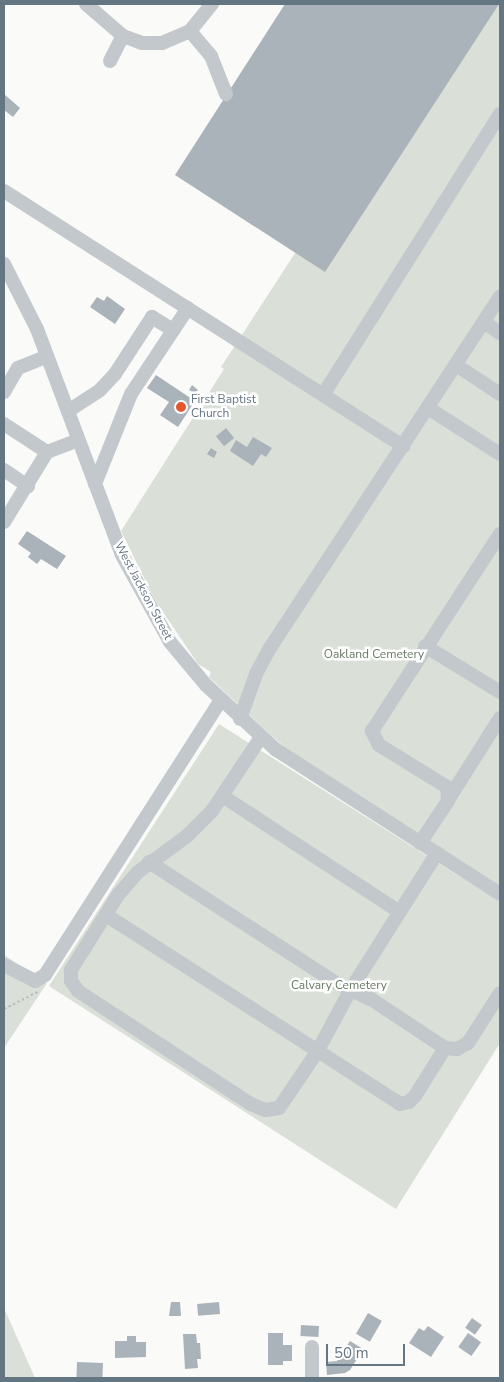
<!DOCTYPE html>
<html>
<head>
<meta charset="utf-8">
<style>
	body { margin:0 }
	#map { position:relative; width:504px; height:1382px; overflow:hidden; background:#fafaf8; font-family:"Nunito Sans",sans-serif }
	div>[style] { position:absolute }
	.green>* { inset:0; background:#dadfd7 }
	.building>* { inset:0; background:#aab3b9; transform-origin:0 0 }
	.path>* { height:2px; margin-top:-1px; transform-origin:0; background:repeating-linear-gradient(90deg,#bbbfc2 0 2.5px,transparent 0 5px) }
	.minor>* { height:14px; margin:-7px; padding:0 7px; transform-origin:7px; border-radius:7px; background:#c3c8cc }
	.dots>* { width:14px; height:14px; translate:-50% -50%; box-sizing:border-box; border:2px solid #fff; border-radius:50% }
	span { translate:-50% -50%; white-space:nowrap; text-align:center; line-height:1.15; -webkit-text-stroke:5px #fff; paint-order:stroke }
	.poi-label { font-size:12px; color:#657683 }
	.left { translate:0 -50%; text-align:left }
	.street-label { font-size:12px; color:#657683 }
	.park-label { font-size:12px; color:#687a64 }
	.frame { position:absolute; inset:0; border:5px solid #657683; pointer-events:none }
	.scale { position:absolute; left:326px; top:1344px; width:79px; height:22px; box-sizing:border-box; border:2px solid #657683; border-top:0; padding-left:6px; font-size:15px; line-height:18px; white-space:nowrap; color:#657683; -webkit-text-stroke:4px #fff; paint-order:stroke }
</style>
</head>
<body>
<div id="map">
	<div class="green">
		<div style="clip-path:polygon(457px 4px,500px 4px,500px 888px,309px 768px,266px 731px,209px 677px,211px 672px,198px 664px,155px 600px,121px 531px,224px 369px,221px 367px)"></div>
		<div style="clip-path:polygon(219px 724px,500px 902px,500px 1043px,396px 1209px,49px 986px)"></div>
		<div style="clip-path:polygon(4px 955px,47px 983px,4px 1048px)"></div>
		<div style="clip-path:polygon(4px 1308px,35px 1378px,4px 1378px)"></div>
	</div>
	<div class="building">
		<div style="clip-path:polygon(285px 4px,499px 4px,325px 272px,175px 175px)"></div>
		<div style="clip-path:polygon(4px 94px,20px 108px,13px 117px,4px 110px)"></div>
		<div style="clip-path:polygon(107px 296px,125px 309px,115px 324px,90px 307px,97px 297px,104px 301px)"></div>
		<div style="clip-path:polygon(156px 375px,195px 401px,178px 427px,160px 415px,169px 402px,147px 388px)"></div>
		<div style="clip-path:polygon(192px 385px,198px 390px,195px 394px,189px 390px)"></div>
		<div style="left:226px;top:428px;width:13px;height:13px;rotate:51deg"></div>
		<div style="clip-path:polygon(253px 437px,272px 448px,266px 457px,261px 454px,253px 466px,230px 451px,236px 440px,247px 447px)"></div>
		<div style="clip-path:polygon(211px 448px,217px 452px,214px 458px,207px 454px)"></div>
		<div style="clip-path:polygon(27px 531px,66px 556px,57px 569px,41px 559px,37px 564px,28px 557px,31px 553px,18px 544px)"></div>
		<div style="clip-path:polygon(171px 1302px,180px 1302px,181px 1316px,169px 1316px)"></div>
		<div style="left:219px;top:1302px;width:12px;height:22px;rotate:85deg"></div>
		<div style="left:368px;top:1313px;width:16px;height:24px;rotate:30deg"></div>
		<div style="left:472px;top:1318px;width:12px;height:12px;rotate:35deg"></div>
		<div style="left:301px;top:1325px;width:18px;height:11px;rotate:3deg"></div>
		<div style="clip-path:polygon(428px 1326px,444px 1337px,431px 1357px,409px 1343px,419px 1328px,424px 1331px)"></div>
		<div style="clip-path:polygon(268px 1333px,283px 1333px,283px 1345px,292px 1345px,292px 1361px,283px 1361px,283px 1365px,268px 1365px)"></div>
		<div style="left:468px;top:1333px;width:16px;height:17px;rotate:35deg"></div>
		<div style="clip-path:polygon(183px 1334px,196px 1334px,197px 1343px,200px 1343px,201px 1359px,197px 1359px,198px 1368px,185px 1369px)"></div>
		<div style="clip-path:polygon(127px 1336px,136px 1336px,136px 1342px,146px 1342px,146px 1357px,115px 1358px,115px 1341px,127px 1341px)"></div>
		<div style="clip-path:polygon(350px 1341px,363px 1349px,350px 1370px,345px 1373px,327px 1375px,326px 1362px,337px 1361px)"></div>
		<div style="left:77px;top:1362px;width:26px;height:16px;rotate:2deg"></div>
	</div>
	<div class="path">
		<div style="left:4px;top:1009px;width:38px;rotate:-27deg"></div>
	</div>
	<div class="minor">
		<div style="left:86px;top:4px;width:49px;rotate:40.9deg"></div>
		<div style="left:123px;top:36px;width:20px;rotate:20deg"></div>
		<div style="left:142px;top:43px;width:20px"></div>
		<div style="left:162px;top:43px;width:30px;rotate:-23deg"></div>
		<div style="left:190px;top:31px;width:35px;rotate:-51deg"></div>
		<div style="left:190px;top:31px;width:33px;rotate:50deg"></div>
		<div style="left:211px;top:56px;width:41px;rotate:68.5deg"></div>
		<div style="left:110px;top:61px;width:28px;rotate:-63deg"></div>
		<div style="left:4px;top:191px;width:474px;rotate:32.6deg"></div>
		<div style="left:4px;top:264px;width:73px;rotate:63.1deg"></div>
		<div style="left:37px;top:329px;width:241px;rotate:69.4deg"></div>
		<div style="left:122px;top:555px;width:99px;rotate:61.1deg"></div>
		<div style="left:170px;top:642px;width:56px;rotate:50.1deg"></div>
		<div style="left:206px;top:685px;width:94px;rotate:42.8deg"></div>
		<div style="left:275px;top:749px;width:268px;rotate:32.8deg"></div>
		<div style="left:484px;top:322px;width:19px;rotate:35deg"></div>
		<div style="left:456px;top:365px;width:53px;rotate:33.4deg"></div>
		<div style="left:4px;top:392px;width:28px;rotate:-60deg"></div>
		<div style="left:18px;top:368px;width:31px;rotate:-22deg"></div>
		<div style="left:323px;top:395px;width:332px;rotate:-57.8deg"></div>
		<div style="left:428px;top:408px;width:85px;rotate:32.6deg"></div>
		<div style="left:68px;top:411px;width:38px;rotate:-33deg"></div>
		<div style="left:100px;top:390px;width:22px;rotate:-47deg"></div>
		<div style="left:115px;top:374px;width:68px;rotate:-57deg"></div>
		<div style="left:152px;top:317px;width:25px;rotate:32deg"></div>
		<div style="left:4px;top:424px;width:51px;rotate:33.1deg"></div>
		<div style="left:47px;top:452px;width:33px;rotate:-21deg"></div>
		<div style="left:4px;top:470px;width:29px;rotate:34deg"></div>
		<div style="left:95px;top:484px;width:97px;rotate:-68.2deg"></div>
		<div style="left:131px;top:394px;width:103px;rotate:-56.5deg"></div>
		<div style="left:4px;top:522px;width:82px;rotate:-58.4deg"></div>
		<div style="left:425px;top:646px;width:88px;rotate:31.5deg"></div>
		<div style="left:240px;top:719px;width:48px;rotate:-70.4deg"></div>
		<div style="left:256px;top:674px;width:30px;rotate:-62deg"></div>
		<div style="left:270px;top:648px;width:420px;rotate:-56.8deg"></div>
		<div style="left:261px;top:737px;width:89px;rotate:123.5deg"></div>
		<div style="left:212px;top:811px;width:35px;rotate:135deg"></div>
		<div style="left:187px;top:836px;width:61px;rotate:143.7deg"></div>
		<div style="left:138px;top:872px;width:30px;rotate:131deg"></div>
		<div style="left:118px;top:895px;width:89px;rotate:122.1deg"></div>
		<div style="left:71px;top:970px;width:11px;rotate:90deg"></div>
		<div style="left:71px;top:981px;width:12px;rotate:55deg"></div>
		<div style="left:78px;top:991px;width:207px;rotate:33.2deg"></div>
		<div style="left:251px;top:1104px;width:15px;rotate:23deg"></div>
		<div style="left:265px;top:1110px;width:14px;rotate:-8deg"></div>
		<div style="left:279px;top:1108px;width:68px;rotate:-55.8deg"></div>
		<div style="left:317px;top:1052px;width:72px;rotate:-61.6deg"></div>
		<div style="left:351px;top:989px;width:161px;rotate:-57.7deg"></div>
		<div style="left:224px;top:797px;width:210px;rotate:33.2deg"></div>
		<div style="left:448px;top:800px;width:97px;rotate:-57.6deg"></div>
		<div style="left:420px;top:843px;width:50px;rotate:-56.3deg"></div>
		<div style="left:448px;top:801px;width:14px;rotate:-94deg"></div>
		<div style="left:447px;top:787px;width:80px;rotate:-148.3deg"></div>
		<div style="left:379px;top:745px;width:16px;rotate:-117deg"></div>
		<div style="left:372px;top:731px;width:235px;rotate:-57deg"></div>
		<div style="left:149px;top:862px;width:223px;rotate:32.9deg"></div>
		<div style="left:336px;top:983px;width:38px;rotate:25deg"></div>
		<div style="left:371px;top:999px;width:89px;rotate:33.5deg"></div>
		<div style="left:445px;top:1048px;width:12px;rotate:5deg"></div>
		<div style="left:457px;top:1049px;width:13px;rotate:-29deg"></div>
		<div style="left:468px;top:1043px;width:59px;rotate:-57.4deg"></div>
		<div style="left:106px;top:915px;width:350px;rotate:32.7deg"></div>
		<div style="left:400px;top:1104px;width:9px;rotate:-13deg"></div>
		<div style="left:409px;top:1102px;width:8px;rotate:-45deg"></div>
		<div style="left:415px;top:1096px;width:57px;rotate:-58deg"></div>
		<div style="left:4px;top:965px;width:35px;rotate:27deg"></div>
		<div style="left:35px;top:981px;width:12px;rotate:-31deg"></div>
		<div style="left:45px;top:975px;width:326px;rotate:-57.4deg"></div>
		<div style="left:312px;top:1347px;width:31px;rotate:90deg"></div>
	</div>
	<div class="dots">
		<div style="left:181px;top:407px;background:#e4572e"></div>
	</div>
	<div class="poi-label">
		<span class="left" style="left:191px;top:407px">First Baptist<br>Church</span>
	</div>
	<div class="street-label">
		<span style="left:143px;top:591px;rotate:62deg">West Jackson Street</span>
	</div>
	<div class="park-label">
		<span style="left:374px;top:655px">Oakland Cemetery</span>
		<span style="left:339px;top:986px">Calvary Cemetery</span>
	</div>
	<div class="frame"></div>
	<div class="scale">50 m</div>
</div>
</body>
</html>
